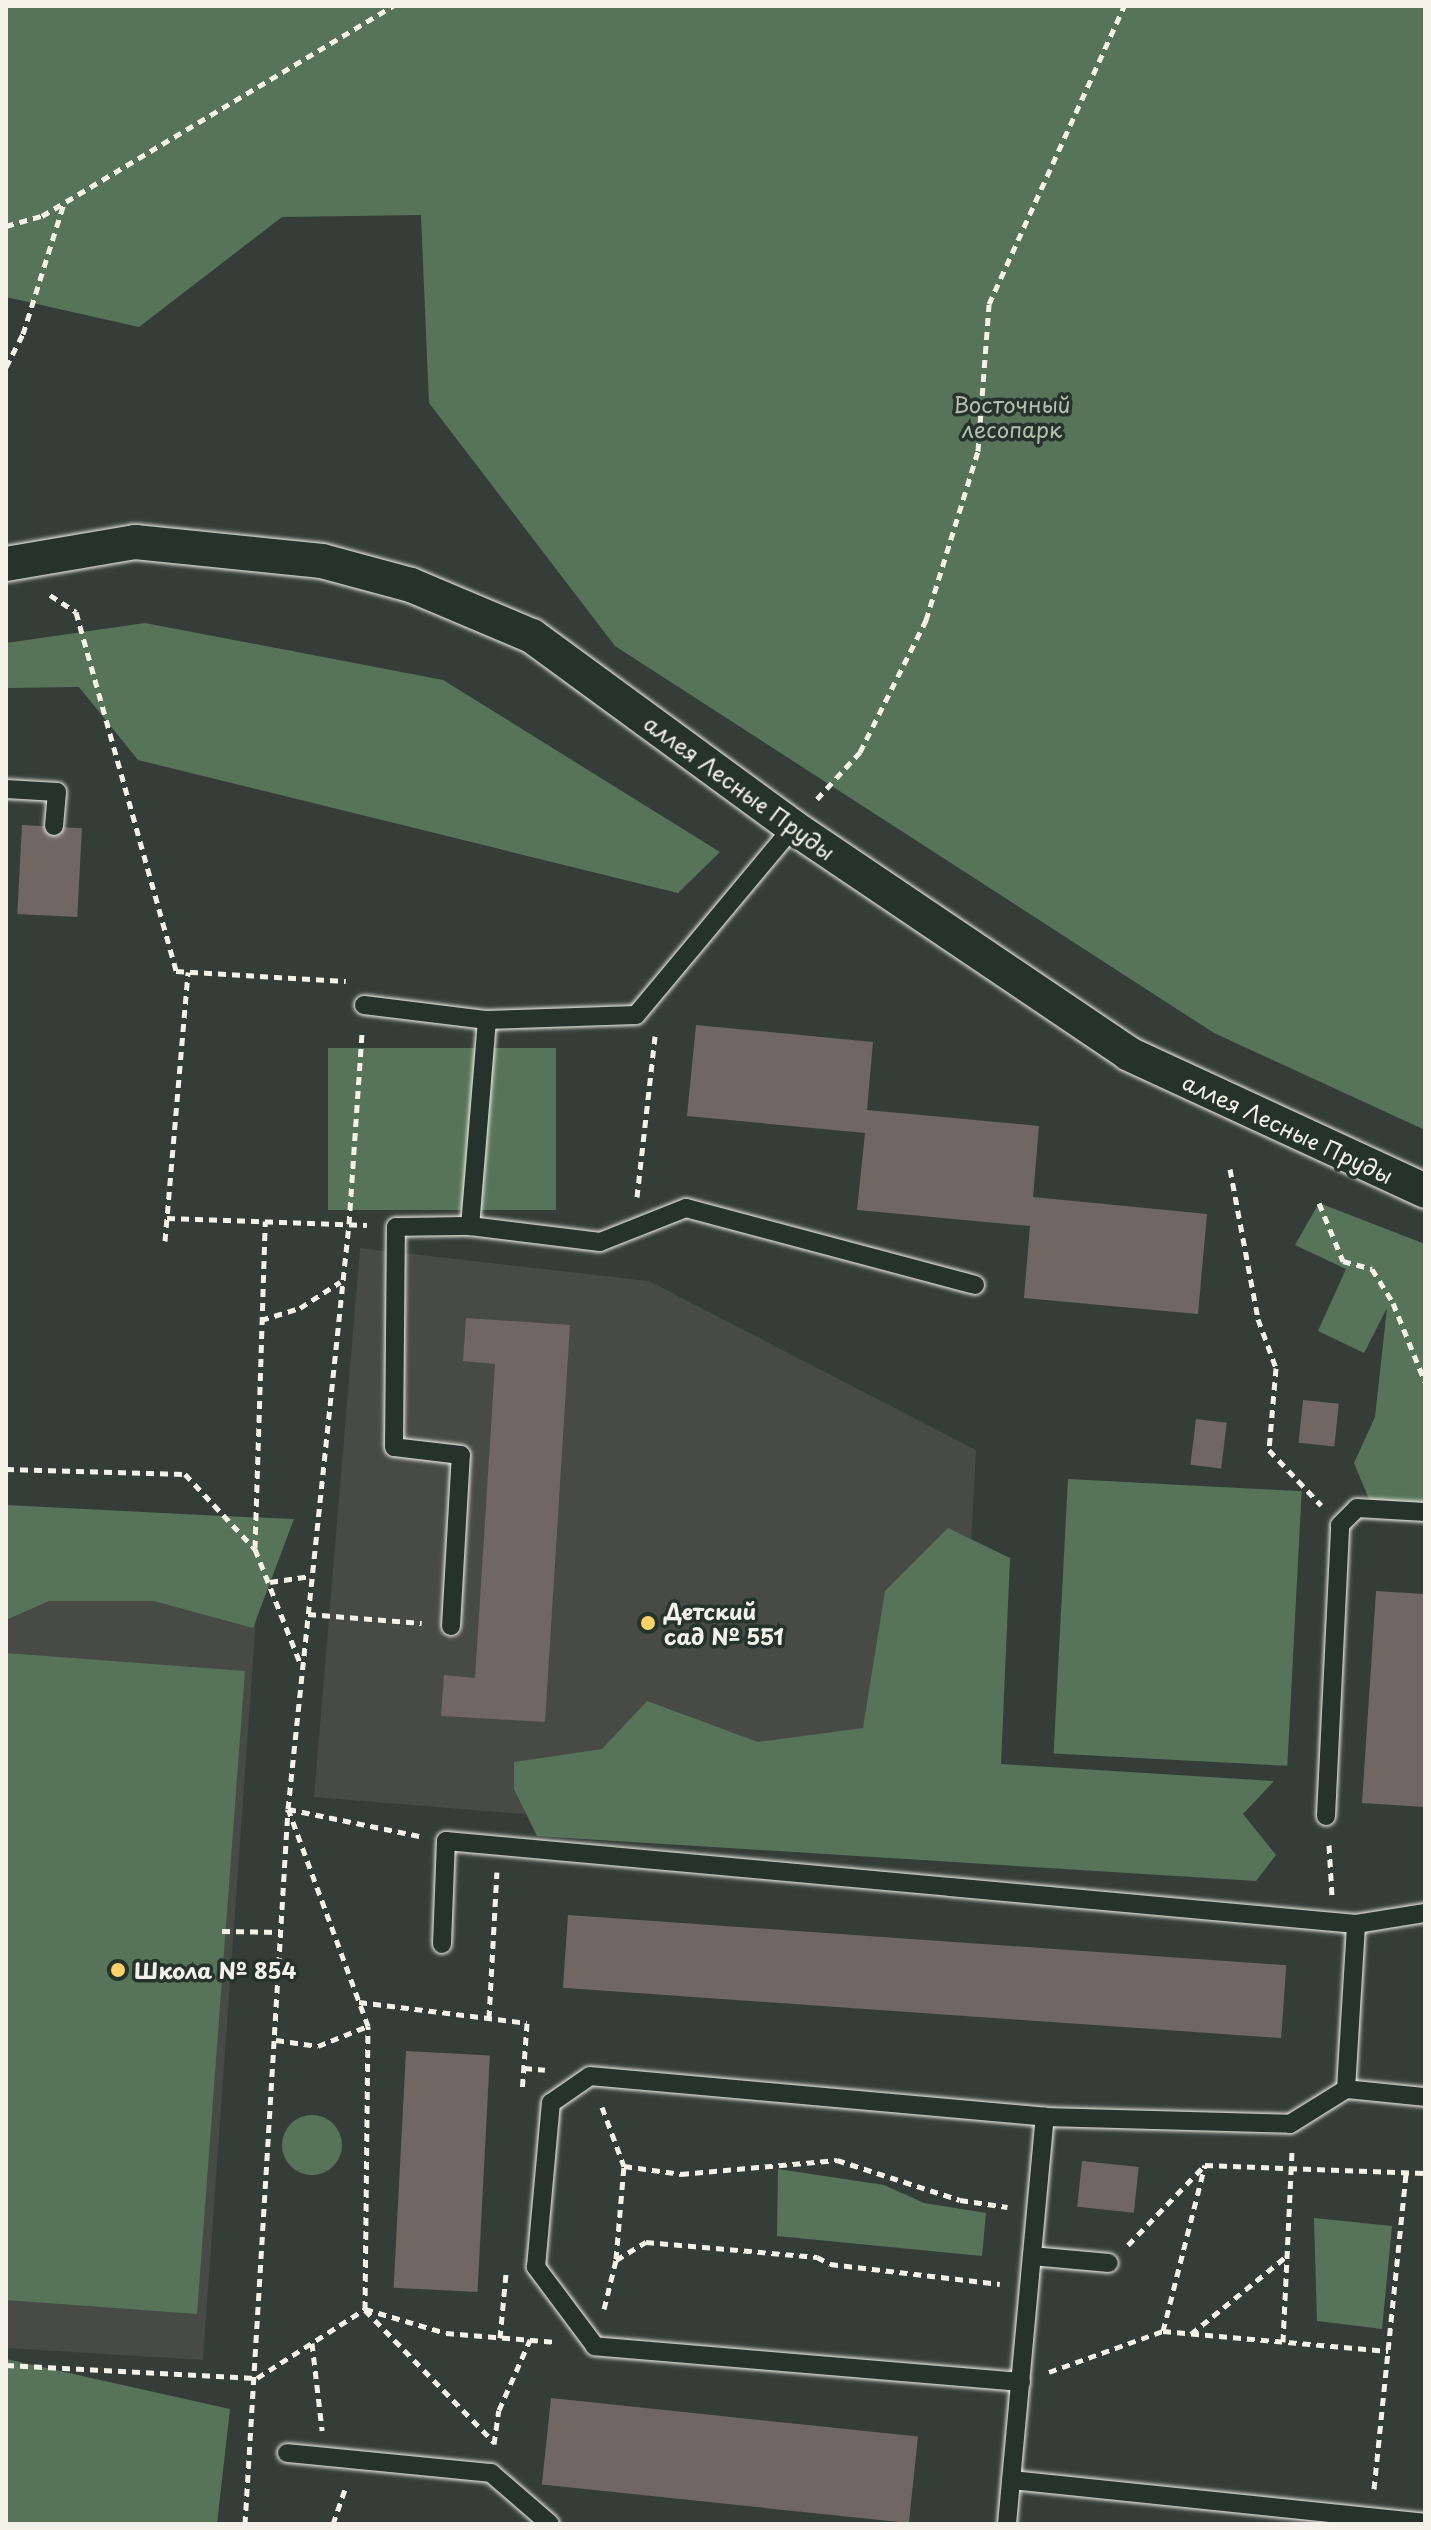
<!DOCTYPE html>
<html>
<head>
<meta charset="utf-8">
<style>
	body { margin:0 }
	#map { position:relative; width:1431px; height:2530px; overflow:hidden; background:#353d38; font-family:"Playpen Sans",sans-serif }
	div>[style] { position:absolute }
	.built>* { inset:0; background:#474a45 }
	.green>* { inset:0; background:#57745a; transform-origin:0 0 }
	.round { border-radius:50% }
	.building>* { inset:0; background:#706762; transform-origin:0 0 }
	.path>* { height:5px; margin-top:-2.5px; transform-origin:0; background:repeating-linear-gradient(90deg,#f4f1e8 0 8px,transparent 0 14px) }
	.roads { filter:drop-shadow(0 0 2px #f4f1e8) drop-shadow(0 0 2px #f4f1e8) }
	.lane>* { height:18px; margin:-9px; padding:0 9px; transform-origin:9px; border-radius:9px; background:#26332d }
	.street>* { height:34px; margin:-17px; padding:0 17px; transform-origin:17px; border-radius:17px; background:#26332d }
	.dots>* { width:22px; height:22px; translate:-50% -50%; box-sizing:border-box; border:4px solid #26332d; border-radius:50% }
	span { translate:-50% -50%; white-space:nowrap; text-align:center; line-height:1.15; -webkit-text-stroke:7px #26332d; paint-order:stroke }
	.park-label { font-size:22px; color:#b5bfaf }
	.street-label { font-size:22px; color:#f4f1e8 }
	.poi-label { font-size:22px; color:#f4f1e8; font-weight:700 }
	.left { translate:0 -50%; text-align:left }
	.frame { position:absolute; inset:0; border:8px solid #f4f1e8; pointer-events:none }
</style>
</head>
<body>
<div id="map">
	<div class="built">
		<div style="clip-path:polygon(360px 1248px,649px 1281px,976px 1450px,955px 1849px,314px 1797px)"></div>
		<div style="clip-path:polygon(6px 1573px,258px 1591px,203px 2360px,6px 2348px)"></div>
	</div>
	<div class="green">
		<div style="clip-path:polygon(6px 6px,1425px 6px,1425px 1130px,1214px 1033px,615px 646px,429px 403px,421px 215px,282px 217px,139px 327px,6px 297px)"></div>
		<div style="clip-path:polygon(145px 623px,443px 680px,720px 852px,678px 893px,138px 760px,79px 687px,6px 688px,6px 643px)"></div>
		<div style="left:328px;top:1048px;width:228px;height:162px"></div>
		<div style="clip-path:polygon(1319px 1203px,1425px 1244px,1425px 1506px,1369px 1499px,1354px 1463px,1375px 1417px,1387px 1308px,1364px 1353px,1318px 1331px,1346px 1269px,1295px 1245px)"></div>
		<div style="left:1068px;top:1479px;width:234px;height:275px;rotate:3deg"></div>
		<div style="clip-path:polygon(6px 1505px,221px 1516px,294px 1519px,253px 1628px,154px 1601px,49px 1601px,6px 1620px)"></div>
		<div style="clip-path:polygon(948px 1528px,1010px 1558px,1001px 1764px,1274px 1781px,1243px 1814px,1276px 1855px,1256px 1881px,537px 1836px,514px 1789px,514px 1762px,602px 1749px,647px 1701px,758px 1742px,863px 1728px,885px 1591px)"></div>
		<div style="clip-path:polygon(6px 1653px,245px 1671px,197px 2314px,6px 2300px)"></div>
		<div class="round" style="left:282px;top:2115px;width:60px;height:60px"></div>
		<div style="clip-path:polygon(778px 2169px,884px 2185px,924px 2203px,986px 2213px,982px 2256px,777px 2236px)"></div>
		<div style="clip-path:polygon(1314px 2218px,1392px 2226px,1382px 2329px,1317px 2321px)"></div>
		<div style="clip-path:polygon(6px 2359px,230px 2409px,217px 2524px,6px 2524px)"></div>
	</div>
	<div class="building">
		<div style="left:22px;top:825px;width:60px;height:89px;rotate:3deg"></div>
		<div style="clip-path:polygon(696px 1025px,873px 1042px,867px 1110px,1039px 1126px,1033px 1197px,1207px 1214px,1198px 1314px,1024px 1298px,1030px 1226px,857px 1210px,865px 1133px,687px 1116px)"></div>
		<div style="clip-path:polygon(466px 1318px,570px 1325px,545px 1722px,441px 1716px,444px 1675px,475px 1678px,495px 1364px,463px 1361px)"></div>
		<div style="left:1303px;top:1400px;width:36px;height:43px;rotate:6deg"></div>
		<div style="left:1196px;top:1419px;width:31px;height:46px;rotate:7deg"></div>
		<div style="clip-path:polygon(1376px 1591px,1425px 1594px,1425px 1807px,1362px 1803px)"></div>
		<div style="left:568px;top:1915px;width:720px;height:73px;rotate:4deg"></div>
		<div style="left:406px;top:2051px;width:84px;height:237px;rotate:3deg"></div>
		<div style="left:1082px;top:2161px;width:57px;height:46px;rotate:6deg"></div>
		<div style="left:551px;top:2398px;width:369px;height:87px;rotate:6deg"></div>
	</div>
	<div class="path">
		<div style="left:6px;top:226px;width:37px;rotate:-16deg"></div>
		<div style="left:42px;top:216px;width:409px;rotate:-30.9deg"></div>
		<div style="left:6px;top:367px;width:37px;rotate:-63deg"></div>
		<div style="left:23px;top:334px;width:137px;rotate:-72.6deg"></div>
		<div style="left:50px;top:595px;width:31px;rotate:33deg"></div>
		<div style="left:76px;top:612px;width:373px;rotate:74.4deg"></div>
		<div style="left:176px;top:971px;width:170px;rotate:3.4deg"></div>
		<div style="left:817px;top:799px;width:64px;rotate:-47.5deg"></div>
		<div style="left:860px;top:752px;width:148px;rotate:-63.4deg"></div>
		<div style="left:926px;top:620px;width:177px;rotate:-72.9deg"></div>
		<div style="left:978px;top:451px;width:147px;rotate:-85.7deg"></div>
		<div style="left:989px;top:304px;width:327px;rotate:-65.6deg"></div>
		<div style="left:1230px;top:1169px;width:153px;rotate:79.4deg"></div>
		<div style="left:1258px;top:1319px;width:52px;rotate:69.8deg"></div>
		<div style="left:1276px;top:1368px;width:82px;rotate:94.9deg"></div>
		<div style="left:1269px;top:1450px;width:76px;rotate:46.6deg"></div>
		<div style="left:637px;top:1197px;width:162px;rotate:-83.6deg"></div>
		<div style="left:1319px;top:1203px;width:63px;rotate:67.5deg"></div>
		<div style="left:1343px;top:1261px;width:30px;rotate:15deg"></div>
		<div style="left:1372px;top:1269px;width:40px;rotate:58deg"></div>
		<div style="left:1393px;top:1303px;width:85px;rotate:67.9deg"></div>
		<div style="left:167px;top:1218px;width:200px;rotate:2deg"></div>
		<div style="left:165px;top:1241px;width:270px;rotate:-85.1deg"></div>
		<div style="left:261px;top:1320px;width:41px;rotate:-17.1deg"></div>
		<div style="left:300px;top:1308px;width:48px;rotate:-33deg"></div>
		<div style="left:6px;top:1469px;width:179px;rotate:1.6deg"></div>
		<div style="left:185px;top:1474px;width:103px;rotate:47deg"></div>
		<div style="left:255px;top:1549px;width:125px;rotate:68.4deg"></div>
		<div style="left:255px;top:1548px;width:327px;rotate:-88.2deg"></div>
		<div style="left:270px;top:1582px;width:41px;rotate:-8.3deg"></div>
		<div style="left:308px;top:1614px;width:114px;rotate:4.5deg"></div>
		<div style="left:1329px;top:1845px;width:50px;rotate:86.6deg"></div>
		<div style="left:222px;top:1931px;width:59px;rotate:1deg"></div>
		<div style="left:359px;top:2002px;width:169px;rotate:7.1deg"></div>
		<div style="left:527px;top:2023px;width:69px;rotate:94.1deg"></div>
		<div style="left:489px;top:2018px;width:146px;rotate:-86.9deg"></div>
		<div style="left:276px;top:2040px;width:42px;rotate:8.1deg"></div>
		<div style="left:318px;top:2046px;width:54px;rotate:-21.8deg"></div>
		<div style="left:524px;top:2068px;width:21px;rotate:5deg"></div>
		<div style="left:602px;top:2107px;width:63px;rotate:69.6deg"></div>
		<div style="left:624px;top:2166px;width:58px;rotate:8deg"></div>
		<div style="left:681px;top:2174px;width:157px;rotate:-5.1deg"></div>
		<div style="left:837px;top:2160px;width:129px;rotate:18deg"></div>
		<div style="left:960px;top:2200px;width:48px;rotate:8.5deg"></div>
		<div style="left:1128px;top:2245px;width:111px;rotate:-46.1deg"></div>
		<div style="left:1205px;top:2165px;width:220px;rotate:2.1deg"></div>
		<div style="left:616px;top:2259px;width:93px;rotate:-85.1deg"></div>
		<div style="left:365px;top:2309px;width:84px;rotate:16.5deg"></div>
		<div style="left:446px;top:2333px;width:110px;rotate:4.7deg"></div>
		<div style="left:604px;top:2309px;width:50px;rotate:-76.2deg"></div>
		<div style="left:616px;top:2260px;width:35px;rotate:-31deg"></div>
		<div style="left:646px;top:2242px;width:172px;rotate:5deg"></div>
		<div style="left:817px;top:2257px;width:15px;rotate:28deg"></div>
		<div style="left:830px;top:2264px;width:171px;rotate:6.7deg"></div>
		<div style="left:365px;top:2310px;width:186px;rotate:45.7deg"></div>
		<div style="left:1163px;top:2331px;width:171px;rotate:-75.8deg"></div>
		<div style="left:1191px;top:2334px;width:125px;rotate:-39.2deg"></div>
		<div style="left:500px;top:2338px;width:65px;rotate:-84.7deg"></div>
		<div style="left:1283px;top:2342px;width:191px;rotate:-87.3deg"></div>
		<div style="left:312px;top:2343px;width:88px;rotate:83.4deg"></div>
		<div style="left:6px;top:2365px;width:251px;rotate:3deg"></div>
		<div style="left:257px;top:2378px;width:128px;rotate:-32.6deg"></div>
		<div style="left:365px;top:2309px;width:283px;rotate:-89.4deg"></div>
		<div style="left:368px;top:2026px;width:231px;rotate:-110.2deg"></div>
		<div style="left:288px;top:1809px;width:134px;rotate:11.6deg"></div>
		<div style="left:1049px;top:2372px;width:121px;rotate:-19.8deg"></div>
		<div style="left:1163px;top:2331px;width:226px;rotate:5.1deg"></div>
		<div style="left:494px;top:2444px;width:34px;rotate:-82deg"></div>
		<div style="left:499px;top:2410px;width:77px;rotate:-66.1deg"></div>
		<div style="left:1374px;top:2489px;width:318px;rotate:-84.2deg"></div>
		<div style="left:245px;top:2524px;width:716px;rotate:-86.56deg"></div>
		<div style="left:288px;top:1809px;width:588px;rotate:-84.05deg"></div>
		<div style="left:349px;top:1224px;width:190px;rotate:-86.1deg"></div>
		<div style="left:333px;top:2524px;width:39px;rotate:-71deg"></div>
	</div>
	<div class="roads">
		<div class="lane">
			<div style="left:6px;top:789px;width:51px;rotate:3.4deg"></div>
			<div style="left:57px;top:792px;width:34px;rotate:95deg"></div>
			<div style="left:364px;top:1005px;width:124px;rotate:7deg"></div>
			<div style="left:487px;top:1020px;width:149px;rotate:-1.9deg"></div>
			<div style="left:636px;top:1015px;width:245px;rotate:-50.1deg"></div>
			<div style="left:487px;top:1020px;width:207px;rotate:94.7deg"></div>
			<div style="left:470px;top:1226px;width:131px;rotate:7deg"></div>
			<div style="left:600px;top:1242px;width:92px;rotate:-21.6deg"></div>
			<div style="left:686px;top:1208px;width:299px;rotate:14.9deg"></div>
			<div style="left:451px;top:1626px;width:171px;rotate:-86.7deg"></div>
			<div style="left:461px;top:1455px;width:67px;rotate:-173.2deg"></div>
			<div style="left:394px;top:1447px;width:220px;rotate:-89.5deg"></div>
			<div style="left:396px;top:1227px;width:74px;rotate:-0.8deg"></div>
			<div style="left:1326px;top:1816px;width:291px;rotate:-87.2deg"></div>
			<div style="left:1340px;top:1525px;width:24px;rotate:-45deg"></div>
			<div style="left:1357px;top:1508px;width:68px;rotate:3.4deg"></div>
			<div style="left:442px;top:1944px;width:103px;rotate:-87.8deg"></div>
			<div style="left:446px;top:1841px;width:914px;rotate:5.21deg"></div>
			<div style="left:1356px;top:1924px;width:70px;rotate:-9.1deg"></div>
			<div style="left:1346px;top:2089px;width:79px;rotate:5.8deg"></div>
			<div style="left:1032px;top:2256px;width:77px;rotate:5.2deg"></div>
			<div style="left:1021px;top:2382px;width:428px;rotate:-175.2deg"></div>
			<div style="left:595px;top:2346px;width:99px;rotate:-126.8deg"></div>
			<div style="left:536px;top:2267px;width:165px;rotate:-84.8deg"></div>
			<div style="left:551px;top:2103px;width:47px;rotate:-34.7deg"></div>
			<div style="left:590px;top:2076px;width:457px;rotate:5.1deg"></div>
			<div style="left:1045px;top:2117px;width:245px;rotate:1.6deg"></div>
			<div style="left:1290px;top:2124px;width:66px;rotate:-32deg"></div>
			<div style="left:1346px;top:2089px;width:165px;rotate:-86.5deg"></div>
			<div style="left:287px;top:2453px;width:205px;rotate:5.6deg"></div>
			<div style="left:491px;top:2473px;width:78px;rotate:40.8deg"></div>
			<div style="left:1011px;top:2480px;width:416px;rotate:5.9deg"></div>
			<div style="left:1007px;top:2524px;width:409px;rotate:-84.7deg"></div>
		</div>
		<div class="street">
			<div style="left:6px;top:564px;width:131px;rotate:-9.7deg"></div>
			<div style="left:135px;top:542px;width:188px;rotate:5.8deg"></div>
			<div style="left:322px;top:561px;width:92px;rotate:15.1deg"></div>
			<div style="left:411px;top:585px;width:131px;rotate:22.9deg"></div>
			<div style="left:532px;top:636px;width:323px;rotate:36.2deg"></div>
			<div style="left:793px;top:827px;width:405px;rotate:34deg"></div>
			<div style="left:1129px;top:1054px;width:326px;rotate:24.8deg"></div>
		</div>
	</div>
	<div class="dots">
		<div style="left:648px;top:1623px;background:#ffd166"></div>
		<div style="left:118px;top:1970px;background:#ffd166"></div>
	</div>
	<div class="park-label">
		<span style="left:1012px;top:416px">Восточный<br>лесопарк</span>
	</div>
	<div class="street-label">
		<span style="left:740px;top:787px;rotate:36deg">аллея Лесные Пруды</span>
		<span style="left:1288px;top:1128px;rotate:25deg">аллея Лесные Пруды</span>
	</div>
	<div class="poi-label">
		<span class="left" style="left:664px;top:1623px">Детский<br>сад № 551</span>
		<span class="left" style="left:134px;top:1970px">Школа № 854</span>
	</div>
	<div class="frame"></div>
</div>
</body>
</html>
